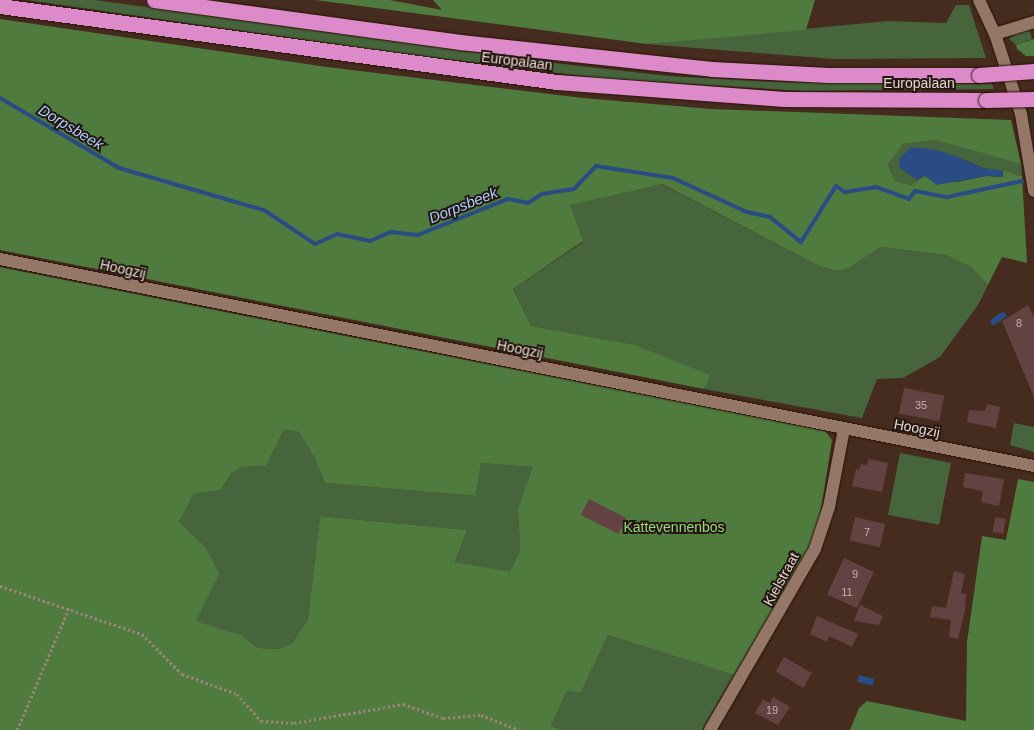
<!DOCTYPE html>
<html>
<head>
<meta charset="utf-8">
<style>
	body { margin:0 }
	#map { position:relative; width:1034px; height:730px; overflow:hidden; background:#452c1e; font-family:Arial,sans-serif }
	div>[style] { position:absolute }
	.green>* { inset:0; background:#47653c; transform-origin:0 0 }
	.forest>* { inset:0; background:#4f7b3f }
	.water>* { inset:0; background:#294c84; transform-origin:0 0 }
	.stream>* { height:4px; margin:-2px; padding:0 2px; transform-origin:2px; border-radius:2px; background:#294c84 }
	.building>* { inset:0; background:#634342; transform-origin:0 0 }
	.path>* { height:2.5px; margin-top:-1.25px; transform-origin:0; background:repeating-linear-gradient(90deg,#988478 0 2.5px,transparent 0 5px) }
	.roads { filter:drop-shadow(0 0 1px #2a1306) drop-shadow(0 0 1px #2a1306) }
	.street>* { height:12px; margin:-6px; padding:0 6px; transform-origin:6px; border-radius:6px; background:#957768 }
	.highway>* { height:15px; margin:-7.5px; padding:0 7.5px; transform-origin:7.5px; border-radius:7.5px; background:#dc8ac9 }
	.bridges { filter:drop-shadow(0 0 1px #2a1306) drop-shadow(0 0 1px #2a1306) }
	.highway-bridge>* { height:15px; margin:-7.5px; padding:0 7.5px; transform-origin:7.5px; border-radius:7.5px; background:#dc8ac9 }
	span { translate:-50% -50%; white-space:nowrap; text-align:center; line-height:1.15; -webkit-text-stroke:4px #231711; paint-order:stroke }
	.number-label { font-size:11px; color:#c5b1aa }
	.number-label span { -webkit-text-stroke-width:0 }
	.street-label { font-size:14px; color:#e6d6cd }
	.park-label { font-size:14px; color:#99d782 }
	.water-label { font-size:15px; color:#acccff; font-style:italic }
</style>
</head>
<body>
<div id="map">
	<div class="green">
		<div style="clip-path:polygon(27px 0,95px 0,537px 61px,668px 76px,778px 82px,992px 84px,994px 89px,803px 91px,598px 78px,389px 52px)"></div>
		<div style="clip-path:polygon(956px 5px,969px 5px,986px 58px,834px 59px,647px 44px,888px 21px,946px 23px)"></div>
		<div style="clip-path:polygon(1029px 29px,1032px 39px,1016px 45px,1009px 39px,1016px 33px)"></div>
		<div style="clip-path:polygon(935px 140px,1021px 164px,1022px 176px,983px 168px,961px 158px,899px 167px,917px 180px,912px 185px,895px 181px,888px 165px,903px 144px)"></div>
		<div style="clip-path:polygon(661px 184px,819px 266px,837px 271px,849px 268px,881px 247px,946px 255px,971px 267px,988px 285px,978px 305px,940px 357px,903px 378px,877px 379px,862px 418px,704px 389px,709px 375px,636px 345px,531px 326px,513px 289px,583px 242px,569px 205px)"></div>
		<div style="clip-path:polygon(1014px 423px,1034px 427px,1034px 452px,1010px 445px)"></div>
		<div style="clip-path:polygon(284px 430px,299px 432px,314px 457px,325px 483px,476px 496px,481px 463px,534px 467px,518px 509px,520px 551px,510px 573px,455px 562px,467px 530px,320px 516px,308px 619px,292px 643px,279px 649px,258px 648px,241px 635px,195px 621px,179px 522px,194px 494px,221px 490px,231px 473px,243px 467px,266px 466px)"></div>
		<div style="left:900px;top:453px;width:52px;height:63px;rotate:11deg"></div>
		<div style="clip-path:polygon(608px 635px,734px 675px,702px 730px,564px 730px,551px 726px,567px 691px,581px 693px)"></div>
	</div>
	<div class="forest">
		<div style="clip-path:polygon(315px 0,390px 0,442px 10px,433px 0,815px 0,806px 30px,647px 44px)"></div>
		<div style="clip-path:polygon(0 19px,327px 67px,583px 98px,711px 109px,1011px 120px,1021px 164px,935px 140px,903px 144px,888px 165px,895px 181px,911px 185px,924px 176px,956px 182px,986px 176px,1003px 177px,1003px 171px,1022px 176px,1027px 263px,1002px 257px,988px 285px,971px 267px,946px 255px,881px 247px,849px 268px,837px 271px,819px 266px,662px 184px,570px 205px,583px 241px,513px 289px,531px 326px,636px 345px,710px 375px,704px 389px,0 250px)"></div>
		<div style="clip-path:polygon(1034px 39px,1034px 56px,1026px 56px,1017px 49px,1016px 45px)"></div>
		<div style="clip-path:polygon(evenodd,0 267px,825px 431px,832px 440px,821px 510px,809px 548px,734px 675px,608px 635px,581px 693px,567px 691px,551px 726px,564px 730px,0 730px,0 267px,284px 430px,299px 432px,314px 457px,325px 483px,476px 496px,481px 463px,533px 467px,518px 509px,520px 551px,510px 572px,455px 562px,467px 530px,320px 516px,308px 619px,292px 643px,279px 649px,258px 648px,241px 635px,196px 621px,219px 574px,206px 548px,179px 522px,194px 494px,221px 490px,231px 473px,243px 467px,266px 466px,284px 430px)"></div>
		<div style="clip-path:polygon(1018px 479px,1034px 482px,1034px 730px,850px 730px,859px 708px,867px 701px,966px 721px,967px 642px,982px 536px,1006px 540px)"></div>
	</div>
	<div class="water">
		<div style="clip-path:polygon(911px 147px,937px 150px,961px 158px,983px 168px,1003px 171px,1003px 177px,986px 176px,937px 185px,925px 176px,917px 180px,899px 167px,900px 158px)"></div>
		<div style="clip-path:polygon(1004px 311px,1007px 316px,993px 326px,990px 320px)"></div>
		<div style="left:859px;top:675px;width:16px;height:7px;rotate:14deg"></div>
	</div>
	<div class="stream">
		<div style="left:0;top:98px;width:138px;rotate:30.5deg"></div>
		<div style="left:119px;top:168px;width:151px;rotate:16.2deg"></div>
		<div style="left:264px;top:210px;width:61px;rotate:33.7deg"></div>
		<div style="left:315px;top:244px;width:24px;rotate:-24deg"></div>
		<div style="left:337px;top:234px;width:34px;rotate:12deg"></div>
		<div style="left:370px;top:241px;width:22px;rotate:-24deg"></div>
		<div style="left:390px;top:232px;width:28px;rotate:6deg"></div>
		<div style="left:418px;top:235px;width:97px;rotate:-21.8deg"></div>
		<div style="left:508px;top:199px;width:20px;rotate:11deg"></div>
		<div style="left:528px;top:203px;width:17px;rotate:-33deg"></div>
		<div style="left:542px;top:194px;width:32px;rotate:-9deg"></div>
		<div style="left:574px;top:189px;width:32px;rotate:-46deg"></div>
		<div style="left:596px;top:166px;width:78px;rotate:8.9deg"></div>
		<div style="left:673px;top:178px;width:81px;rotate:24.7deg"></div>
		<div style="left:747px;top:212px;width:24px;rotate:12deg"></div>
		<div style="left:770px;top:217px;width:40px;rotate:39deg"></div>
		<div style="left:801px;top:242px;width:66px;rotate:-58deg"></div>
		<div style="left:836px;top:186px;width:11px;rotate:34deg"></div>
		<div style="left:845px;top:192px;width:31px;rotate:-9deg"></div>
		<div style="left:876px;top:187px;width:35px;rotate:20deg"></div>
		<div style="left:909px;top:199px;width:10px;rotate:-53deg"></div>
		<div style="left:915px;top:191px;width:33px;rotate:11deg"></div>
		<div style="left:947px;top:197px;width:77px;rotate:-12deg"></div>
	</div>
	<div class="building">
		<div style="clip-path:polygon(1028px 305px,1034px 317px,1034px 397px,1002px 321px)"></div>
		<div style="left:904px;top:388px;width:41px;height:26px;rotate:11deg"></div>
		<div style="clip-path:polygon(987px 404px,1000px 407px,996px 428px,967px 422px,969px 410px,985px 411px)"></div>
		<div style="clip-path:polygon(868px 459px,888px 463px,882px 492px,852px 486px,856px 469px,859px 470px,861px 464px,867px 465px)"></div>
		<div style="clip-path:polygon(965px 473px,1004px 479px,999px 506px,981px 502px,983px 491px,963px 487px)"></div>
		<div style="left:589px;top:499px;width:42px;height:18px;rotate:27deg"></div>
		<div style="left:855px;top:517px;width:31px;height:24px;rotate:13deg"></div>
		<div style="left:995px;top:517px;width:11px;height:15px;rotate:10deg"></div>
		<div style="left:844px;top:558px;width:33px;height:40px;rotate:25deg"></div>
		<div style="clip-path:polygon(954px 571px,965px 574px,961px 593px,966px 594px,965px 611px,958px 639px,949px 637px,951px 620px,930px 617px,932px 606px,946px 608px)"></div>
		<div style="clip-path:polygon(860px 605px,883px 616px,879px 625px,854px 621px)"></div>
		<div style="clip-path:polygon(817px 616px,858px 634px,852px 647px,829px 636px,827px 642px,810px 634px)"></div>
		<div style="left:784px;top:657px;width:32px;height:17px;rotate:30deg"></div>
		<div style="clip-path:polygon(773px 697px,790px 707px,778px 725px,755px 713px,763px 699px,770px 703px)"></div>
	</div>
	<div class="path">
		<div style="left:0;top:586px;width:150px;rotate:18.7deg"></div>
		<div style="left:142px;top:634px;width:57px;rotate:45deg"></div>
		<div style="left:182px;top:674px;width:59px;rotate:20deg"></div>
		<div style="left:237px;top:694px;width:36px;rotate:48deg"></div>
		<div style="left:261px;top:721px;width:33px;rotate:3deg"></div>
		<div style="left:294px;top:723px;width:111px;rotate:-9.9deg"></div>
		<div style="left:403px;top:704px;width:42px;rotate:19.3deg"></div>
		<div style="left:443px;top:718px;width:38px;rotate:-5deg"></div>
		<div style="left:481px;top:715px;width:41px;rotate:21.5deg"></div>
		<div style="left:17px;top:730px;width:133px;rotate:-66.9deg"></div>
	</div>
	<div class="roads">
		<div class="street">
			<div style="left:979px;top:0;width:38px;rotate:65deg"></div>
			<div style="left:995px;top:34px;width:84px;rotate:72deg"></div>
			<div style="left:1021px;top:114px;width:78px;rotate:80.4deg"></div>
			<div style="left:995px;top:34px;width:41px;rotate:-17.1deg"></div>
			<div style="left:0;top:259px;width:1055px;rotate:11.32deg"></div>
			<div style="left:710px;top:730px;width:209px;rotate:-59.9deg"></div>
			<div style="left:815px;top:549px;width:44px;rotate:-71.6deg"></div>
			<div style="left:829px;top:507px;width:79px;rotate:-79.1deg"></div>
		</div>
		<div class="highway">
			<div style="left:154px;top:0;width:309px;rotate:7.8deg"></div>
			<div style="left:460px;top:42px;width:253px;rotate:6.1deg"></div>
			<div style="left:712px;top:69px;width:116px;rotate:3deg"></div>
			<div style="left:828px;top:75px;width:151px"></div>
			<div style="left:0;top:6px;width:562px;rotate:7.77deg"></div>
			<div style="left:557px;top:82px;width:228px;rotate:4.3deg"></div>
			<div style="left:784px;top:99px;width:202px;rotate:0.3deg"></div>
		</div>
	</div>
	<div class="bridges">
		<div class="highway-bridge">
			<div style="left:979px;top:75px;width:55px;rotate:-4.2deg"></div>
			<div style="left:986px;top:100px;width:48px;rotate:-1.2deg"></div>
		</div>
	</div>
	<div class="number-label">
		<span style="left:1019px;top:323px">8</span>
		<span style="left:921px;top:405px">35</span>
		<span style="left:867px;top:532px">7</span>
		<span style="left:855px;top:574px">9</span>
		<span style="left:847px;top:592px">11</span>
		<span style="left:772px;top:710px">19</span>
	</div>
	<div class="street-label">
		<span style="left:517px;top:61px;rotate:7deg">Europalaan</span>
		<span style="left:919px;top:83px">Europalaan</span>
		<span style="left:123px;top:269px;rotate:12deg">Hoogzij</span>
		<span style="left:520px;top:349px;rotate:11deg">Hoogzij</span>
		<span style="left:917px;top:428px;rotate:11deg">Hoogzij</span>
		<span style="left:781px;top:579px;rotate:-61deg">Kielstraat</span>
	</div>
	<div class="park-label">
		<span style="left:674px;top:527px">Kattevennenbos</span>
	</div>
	<div class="water-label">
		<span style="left:71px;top:127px;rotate:31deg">Dorpsbeek</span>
		<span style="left:463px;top:205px;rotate:-22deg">Dorpsbeek</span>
	</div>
</div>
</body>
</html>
